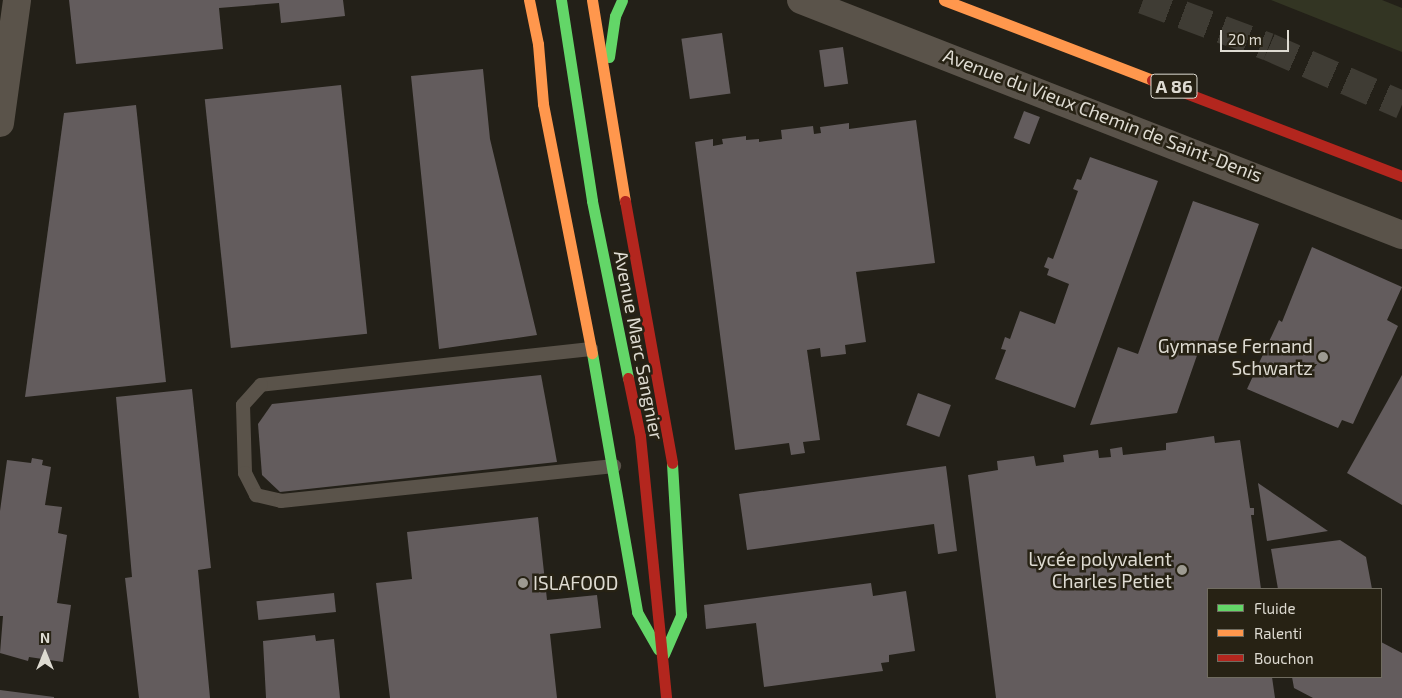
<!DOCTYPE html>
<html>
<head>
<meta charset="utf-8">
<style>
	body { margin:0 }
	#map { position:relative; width:1402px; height:698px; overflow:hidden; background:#232018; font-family:"Exo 2",sans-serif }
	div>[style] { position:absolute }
	.green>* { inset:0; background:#333523 }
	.building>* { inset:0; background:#635c5d; transform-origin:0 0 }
	.highway-tunnel>* { height:28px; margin-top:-14px; transform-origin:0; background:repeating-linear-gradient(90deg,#3f3c34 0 28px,transparent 0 42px) }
	.lane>* { height:14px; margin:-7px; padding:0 7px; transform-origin:7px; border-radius:7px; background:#5a534a }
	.street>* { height:28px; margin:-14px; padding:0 14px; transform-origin:14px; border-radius:14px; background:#5a534a }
	.fast>* { height:11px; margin:-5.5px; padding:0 5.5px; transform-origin:5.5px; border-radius:5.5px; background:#63d668 }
	.slow>* { height:11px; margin:-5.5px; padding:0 5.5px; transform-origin:5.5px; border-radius:5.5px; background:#ff974d }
	.jam>* { height:11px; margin:-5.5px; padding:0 5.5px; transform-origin:5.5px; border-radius:5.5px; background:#b3261e }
	.dots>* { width:14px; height:14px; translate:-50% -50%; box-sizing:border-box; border:2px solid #272214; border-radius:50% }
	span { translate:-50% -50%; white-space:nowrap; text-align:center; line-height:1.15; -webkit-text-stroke:5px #272214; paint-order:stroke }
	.shield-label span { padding:1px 4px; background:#272214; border:1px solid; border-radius:4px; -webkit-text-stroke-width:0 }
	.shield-label { font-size:18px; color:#dedbd2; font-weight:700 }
	.street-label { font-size:19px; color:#dedbd2 }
	.poi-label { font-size:19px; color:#dedbd2 }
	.right { translate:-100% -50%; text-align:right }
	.left { translate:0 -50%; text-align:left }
	.legend { position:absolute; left:1207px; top:588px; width:175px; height:90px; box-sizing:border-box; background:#272214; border:1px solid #706c60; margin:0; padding:6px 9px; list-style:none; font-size:15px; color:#dedbd2 }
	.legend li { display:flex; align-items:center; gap:10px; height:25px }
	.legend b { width:25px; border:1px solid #706c60 }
	.north { position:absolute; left:20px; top:628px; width:50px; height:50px; -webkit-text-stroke:4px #272214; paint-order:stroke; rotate:0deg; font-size:14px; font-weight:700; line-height:20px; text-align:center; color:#dedbd2 }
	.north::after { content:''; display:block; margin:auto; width:18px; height:22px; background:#dedbd2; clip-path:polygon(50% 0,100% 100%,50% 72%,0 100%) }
	.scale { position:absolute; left:1220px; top:30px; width:69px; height:22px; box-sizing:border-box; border:2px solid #dedbd2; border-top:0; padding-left:6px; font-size:15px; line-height:18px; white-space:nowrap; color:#dedbd2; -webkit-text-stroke:4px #272214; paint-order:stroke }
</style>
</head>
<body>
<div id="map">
	<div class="green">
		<div style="clip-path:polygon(1271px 0,1382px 0,1402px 8px,1402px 52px)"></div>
	</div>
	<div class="building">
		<div style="clip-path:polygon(69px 0,343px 0,345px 16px,281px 23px,279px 3px,219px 8px,223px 49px,76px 64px)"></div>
		<div style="left:722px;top:33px;width:61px;height:41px;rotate:82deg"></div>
		<div style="left:843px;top:47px;width:37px;height:24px;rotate:82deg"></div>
		<div style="clip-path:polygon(483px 69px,490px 139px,537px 335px,439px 349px,411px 76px)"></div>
		<div style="left:341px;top:85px;width:250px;height:137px;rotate:84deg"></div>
		<div style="clip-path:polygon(136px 105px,166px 382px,25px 397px,64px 113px)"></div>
		<div style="left:1024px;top:111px;width:17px;height:29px;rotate:21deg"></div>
		<div style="clip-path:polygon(916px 120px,935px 263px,856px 272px,866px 342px,845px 345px,846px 354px,821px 357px,820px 348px,807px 350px,820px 440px,803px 442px,805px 453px,791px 455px,789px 443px,735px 450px,695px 142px,713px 139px,713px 146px,723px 144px,722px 139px,746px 136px,746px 140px,759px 139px,759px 142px,782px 139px,781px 130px,813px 126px,814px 134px,821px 133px,820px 127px,849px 123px,849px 129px)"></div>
		<div style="clip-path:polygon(1090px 157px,1158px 181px,1075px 408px,995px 379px,1006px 350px,1001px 349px,1005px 337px,1010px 339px,1020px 311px,1055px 324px,1069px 284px,1047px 275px,1049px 269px,1044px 267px,1048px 257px,1053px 259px,1078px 191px,1073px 189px,1077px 179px,1081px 180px)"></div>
		<div style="clip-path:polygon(1193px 201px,1259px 224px,1216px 346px,1202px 341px,1177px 413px,1090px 425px,1118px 347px,1138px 354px)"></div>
		<div style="clip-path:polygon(1312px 247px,1402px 287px,1387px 320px,1398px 326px,1353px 424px,1342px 420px,1338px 428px,1247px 389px,1279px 320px,1282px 322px)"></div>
		<div style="clip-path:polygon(541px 375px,557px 462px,280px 492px,262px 475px,258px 424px,272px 404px)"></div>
		<div style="clip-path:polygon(1402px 375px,1402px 505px,1347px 473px)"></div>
		<div style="clip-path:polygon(192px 389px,211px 568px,198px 570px,210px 698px,139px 698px,125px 578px,132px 577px,116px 397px)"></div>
		<div style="left:918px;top:393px;width:35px;height:34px;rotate:20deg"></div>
		<div style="clip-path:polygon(1214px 436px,1215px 443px,1240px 440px,1250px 508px,1254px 508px,1254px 515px,1251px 515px,1261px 589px,1208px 589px,1208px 677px,1272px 677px,1275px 698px,996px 698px,968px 475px,998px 470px,997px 461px,1034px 456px,1036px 466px,1064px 462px,1063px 455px,1098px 450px,1099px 458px,1111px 457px,1110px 449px,1122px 447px,1123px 455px,1166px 450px,1166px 443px)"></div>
		<div style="clip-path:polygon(32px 458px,43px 460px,42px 465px,51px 467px,45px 505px,62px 507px,58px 533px,67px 535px,57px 603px,71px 605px,63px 662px,29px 657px,28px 661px,0 653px,3px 616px,0 616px,0 511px,7px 460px,31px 463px)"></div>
		<div style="clip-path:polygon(946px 466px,957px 551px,938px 554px,934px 524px,747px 550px,739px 494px)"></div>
		<div style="clip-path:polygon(1258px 483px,1328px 531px,1267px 541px)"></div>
		<div style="clip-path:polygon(538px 517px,547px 600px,597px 595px,601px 628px,550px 634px,557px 698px,390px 698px,376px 583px,412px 579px,407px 532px)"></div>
		<div style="clip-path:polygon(1340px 540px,1366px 557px,1372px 589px,1278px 589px,1271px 549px)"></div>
		<div style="clip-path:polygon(871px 583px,873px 596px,906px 591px,915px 651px,889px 655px,889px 662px,881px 663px,883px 671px,764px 687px,756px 623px,706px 629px,704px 605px)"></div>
		<div style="left:334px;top:593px;width:19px;height:78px;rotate:84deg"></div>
		<div style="clip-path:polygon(315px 635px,316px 641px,334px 639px,340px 698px,266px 698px,263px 641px)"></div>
		<div style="clip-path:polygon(1381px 642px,1402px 653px,1402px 698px,1313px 698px,1294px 688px,1292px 677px,1381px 677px)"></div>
		<div style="clip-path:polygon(0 690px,54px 697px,54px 698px,0 698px)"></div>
	</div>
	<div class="highway-tunnel">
		<div style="left:1143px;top:0;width:134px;rotate:20.5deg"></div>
		<div style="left:1269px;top:47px;width:145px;rotate:23.6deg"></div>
	</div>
	<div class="lane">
		<div style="left:591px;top:349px;width:332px;rotate:173.8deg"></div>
		<div style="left:261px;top:385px;width:27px;rotate:132deg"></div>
		<div style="left:243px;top:405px;width:68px;rotate:88.3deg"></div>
		<div style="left:245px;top:473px;width:25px;rotate:63deg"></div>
		<div style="left:256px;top:495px;width:26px;rotate:13deg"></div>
		<div style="left:281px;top:501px;width:335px;rotate:-6deg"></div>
	</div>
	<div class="street">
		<div style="left:801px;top:0;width:645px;rotate:21.36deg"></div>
		<div style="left:0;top:123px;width:124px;rotate:-82.1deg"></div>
	</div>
	<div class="fast">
		<div style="left:561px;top:0;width:203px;rotate:81.2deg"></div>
		<div style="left:592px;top:201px;width:181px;rotate:78.5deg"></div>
		<div style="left:609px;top:57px;width:41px;rotate:-81.7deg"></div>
		<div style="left:615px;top:16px;width:17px;rotate:-66deg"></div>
		<div style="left:592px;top:353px;width:263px;rotate:80.1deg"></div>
		<div style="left:637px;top:612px;width:43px;rotate:60.4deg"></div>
		<div style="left:664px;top:654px;width:43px;rotate:-66.4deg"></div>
		<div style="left:681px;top:615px;width:152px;rotate:-93.4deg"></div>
	</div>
	<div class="slow">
		<div style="left:529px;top:0;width:45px;rotate:78.4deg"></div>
		<div style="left:538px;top:44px;width:60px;rotate:85.2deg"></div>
		<div style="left:543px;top:104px;width:254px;rotate:78.9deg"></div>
		<div style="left:592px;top:0;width:204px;rotate:80.7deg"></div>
		<div style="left:944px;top:0;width:223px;rotate:21deg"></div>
	</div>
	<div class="jam">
		<div style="left:1152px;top:80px;width:268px;rotate:21deg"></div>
		<div style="left:625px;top:201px;width:266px;rotate:79.8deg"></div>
		<div style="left:628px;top:378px;width:59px;rotate:78.3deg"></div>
		<div style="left:640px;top:436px;width:263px;rotate:84.3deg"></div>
	</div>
	<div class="dots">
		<div style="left:1323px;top:357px;background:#9d9a91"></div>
		<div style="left:1182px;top:570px;background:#9d9a91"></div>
		<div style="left:523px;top:583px;background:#9d9a91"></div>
	</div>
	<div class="shield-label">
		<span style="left:1174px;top:86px">A 86</span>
	</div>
	<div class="street-label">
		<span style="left:1103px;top:115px;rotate:21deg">Avenue du Vieux Chemin de Saint-Denis</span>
		<span style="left:639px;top:345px;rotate:79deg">Avenue Marc Sangnier</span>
	</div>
	<div class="poi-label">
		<span class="right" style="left:1313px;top:357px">Gymnase Fernand<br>Schwartz</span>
		<span class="right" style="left:1172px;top:570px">Lycée polyvalent<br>Charles Petiet</span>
		<span class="left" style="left:533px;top:583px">ISLAFOOD</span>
	</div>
	<ul class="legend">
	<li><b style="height:6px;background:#63d668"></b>Fluide</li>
	<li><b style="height:6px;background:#ff974d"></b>Ralenti</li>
	<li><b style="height:6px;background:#b3261e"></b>Bouchon</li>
	</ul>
	<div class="north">N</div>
	<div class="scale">20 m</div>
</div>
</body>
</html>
